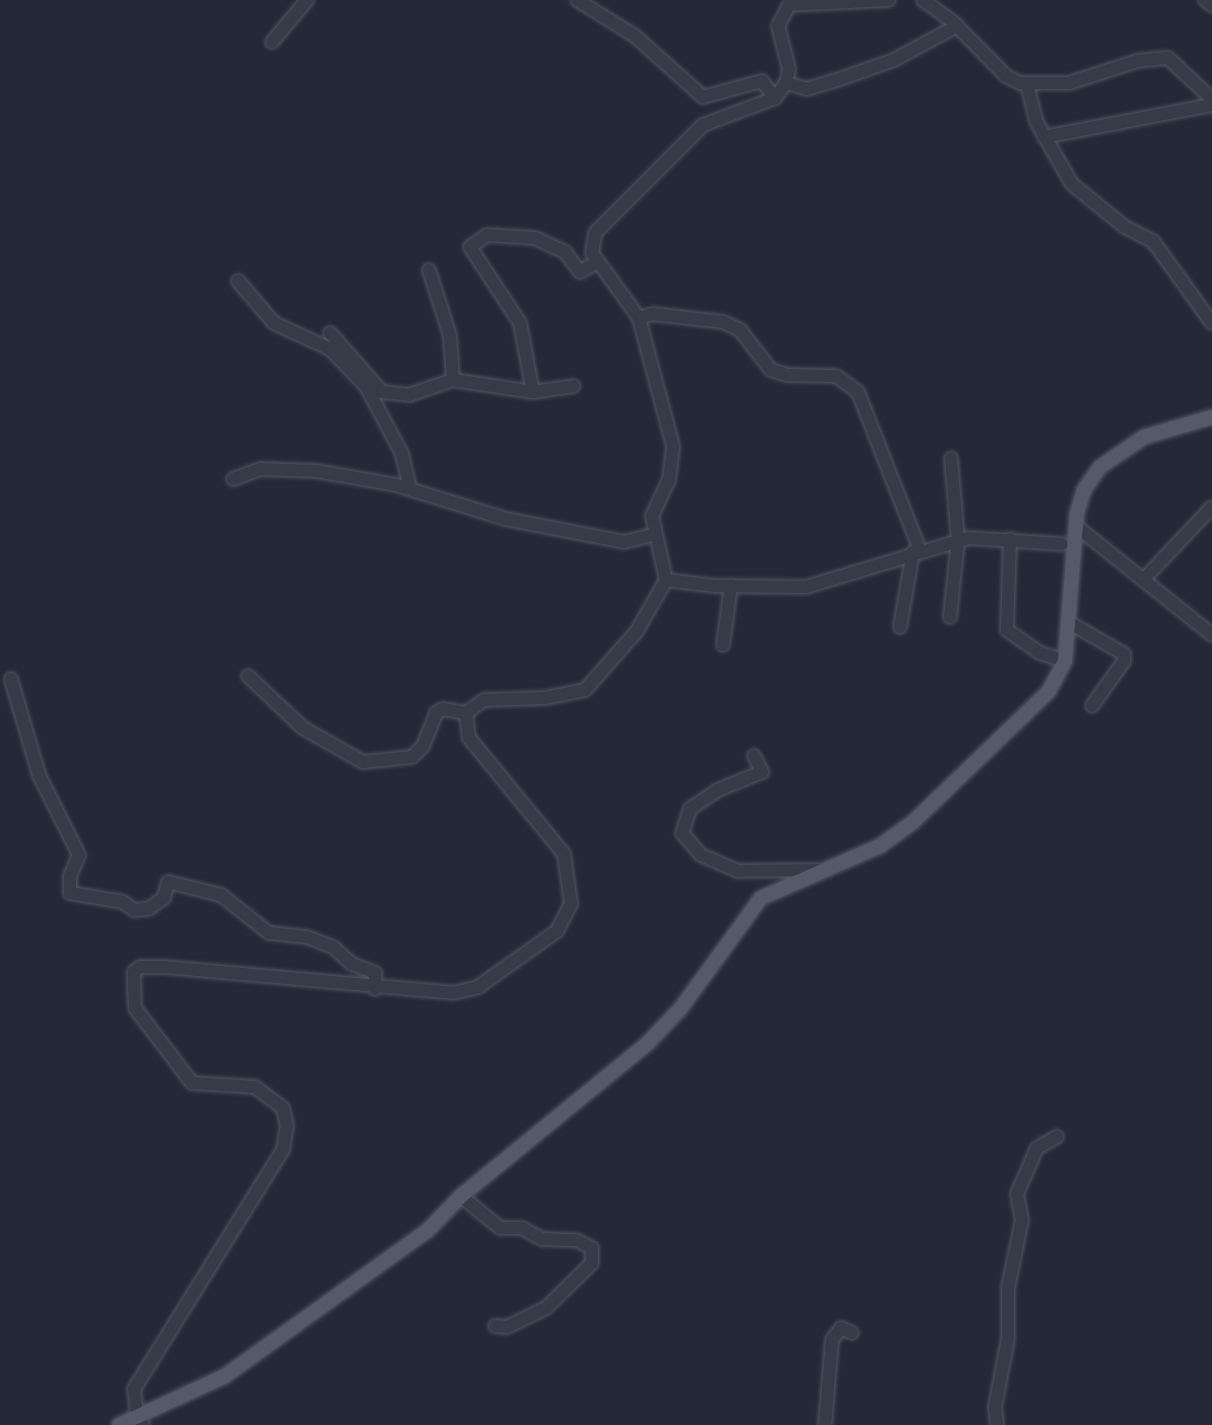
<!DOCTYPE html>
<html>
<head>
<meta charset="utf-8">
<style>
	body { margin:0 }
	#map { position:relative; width:1212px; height:1425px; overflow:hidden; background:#242937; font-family:Inter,sans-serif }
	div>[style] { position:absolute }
	.roads { filter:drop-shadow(0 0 2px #525663) drop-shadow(0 0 2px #525663) }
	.minor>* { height:12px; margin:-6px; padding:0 6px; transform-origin:6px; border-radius:6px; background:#373b48 }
	.major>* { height:14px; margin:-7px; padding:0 7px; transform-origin:7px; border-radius:7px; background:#555a68 }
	span { translate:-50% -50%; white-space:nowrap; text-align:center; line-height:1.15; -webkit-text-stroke:7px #1c212c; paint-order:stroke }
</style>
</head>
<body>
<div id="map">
	<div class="roads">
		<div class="minor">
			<div style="left:577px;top:0;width:68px;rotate:31.8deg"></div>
			<div style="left:635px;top:36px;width:91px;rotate:41.9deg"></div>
			<div style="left:703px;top:97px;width:61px;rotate:-15.2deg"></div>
			<div style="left:762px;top:81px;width:21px;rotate:53deg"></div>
			<div style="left:923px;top:0;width:37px;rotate:36deg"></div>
			<div style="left:953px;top:22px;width:76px;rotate:45.5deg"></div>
			<div style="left:1006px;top:76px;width:16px;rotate:27deg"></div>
			<div style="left:1020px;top:83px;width:49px"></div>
			<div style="left:1069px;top:83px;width:71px;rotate:-17.9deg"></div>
			<div style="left:1137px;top:61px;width:31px;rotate:-6deg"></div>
			<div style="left:1168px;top:58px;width:60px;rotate:43deg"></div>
			<div style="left:1205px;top:0;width:9px;rotate:36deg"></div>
			<div style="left:272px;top:42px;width:55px;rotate:-50.2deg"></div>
			<div style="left:786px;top:83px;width:22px;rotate:16deg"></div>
			<div style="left:807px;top:89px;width:31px;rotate:-17deg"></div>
			<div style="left:837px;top:80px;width:60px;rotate:-19.3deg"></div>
			<div style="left:894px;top:60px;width:72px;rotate:-28.4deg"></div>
			<div style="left:1027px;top:84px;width:38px;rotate:76deg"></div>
			<div style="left:1036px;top:121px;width:73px;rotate:60.3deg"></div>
			<div style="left:1072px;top:184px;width:68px;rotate:39.1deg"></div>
			<div style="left:1125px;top:227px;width:31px;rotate:27deg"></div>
			<div style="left:1153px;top:241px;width:101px;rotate:54.3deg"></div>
			<div style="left:1044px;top:137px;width:171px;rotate:-10.8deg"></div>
			<div style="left:429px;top:270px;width:69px;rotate:72.3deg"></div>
			<div style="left:450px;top:336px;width:44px;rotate:86.1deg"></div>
			<div style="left:453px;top:380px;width:81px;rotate:8.5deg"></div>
			<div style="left:533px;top:392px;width:70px;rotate:-100.7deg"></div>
			<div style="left:520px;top:323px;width:91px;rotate:-123.3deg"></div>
			<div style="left:470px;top:247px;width:21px;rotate:-35deg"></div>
			<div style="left:487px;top:235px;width:48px;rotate:3.6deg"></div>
			<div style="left:535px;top:238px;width:33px;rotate:25deg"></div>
			<div style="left:565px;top:252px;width:25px;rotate:53deg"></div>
			<div style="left:580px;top:272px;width:20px;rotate:-30deg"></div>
			<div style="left:238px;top:281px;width:55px;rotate:49.4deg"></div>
			<div style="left:274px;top:323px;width:62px;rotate:24.9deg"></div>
			<div style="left:330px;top:349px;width:52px;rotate:45.8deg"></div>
			<div style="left:366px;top:386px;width:77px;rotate:62.1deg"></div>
			<div style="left:402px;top:454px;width:36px;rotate:77deg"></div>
			<div style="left:639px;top:318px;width:15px;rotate:-16deg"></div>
			<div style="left:653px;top:314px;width:70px;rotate:6.5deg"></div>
			<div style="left:723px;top:322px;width:19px;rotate:25deg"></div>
			<div style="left:740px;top:330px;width:51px;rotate:52.2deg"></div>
			<div style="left:771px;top:370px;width:17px;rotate:17deg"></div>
			<div style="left:787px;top:375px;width:49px;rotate:1.2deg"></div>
			<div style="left:836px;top:376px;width:27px;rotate:36deg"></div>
			<div style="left:858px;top:392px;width:170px;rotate:68.6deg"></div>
			<div style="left:330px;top:333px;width:79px;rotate:48.6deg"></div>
			<div style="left:382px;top:392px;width:27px;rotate:6deg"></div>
			<div style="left:409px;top:395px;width:46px;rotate:-18.8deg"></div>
			<div style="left:533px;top:392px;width:41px;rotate:-8.3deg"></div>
			<div style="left:233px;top:479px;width:29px;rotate:-20deg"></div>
			<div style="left:260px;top:469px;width:56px;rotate:2deg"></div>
			<div style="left:316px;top:471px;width:81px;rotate:9.9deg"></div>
			<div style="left:396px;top:485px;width:115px;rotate:17.2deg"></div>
			<div style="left:506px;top:519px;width:120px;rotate:11deg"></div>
			<div style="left:624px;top:542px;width:33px;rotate:-14deg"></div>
			<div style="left:1076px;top:526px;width:174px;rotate:38.7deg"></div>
			<div style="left:1010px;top:539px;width:91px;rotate:91.9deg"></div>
			<div style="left:1007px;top:630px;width:40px;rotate:34.9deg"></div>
			<div style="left:1040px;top:653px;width:26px;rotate:18deg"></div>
			<div style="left:666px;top:580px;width:49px;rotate:7deg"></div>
			<div style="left:715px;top:586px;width:91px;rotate:0.6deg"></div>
			<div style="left:806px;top:587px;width:169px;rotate:-16.8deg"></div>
			<div style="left:968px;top:538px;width:94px;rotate:3.7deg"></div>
			<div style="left:1143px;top:580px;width:100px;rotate:-46.6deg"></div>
			<div style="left:950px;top:617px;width:77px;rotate:-84.1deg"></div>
			<div style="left:958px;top:540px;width:82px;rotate:-94.9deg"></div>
			<div style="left:1070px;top:623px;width:62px;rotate:29.9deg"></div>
			<div style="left:1124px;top:654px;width:7px;rotate:90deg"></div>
			<div style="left:1124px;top:661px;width:55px;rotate:125.4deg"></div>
			<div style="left:900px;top:627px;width:76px;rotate:-80.2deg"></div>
			<div style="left:723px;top:645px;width:60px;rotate:-82.3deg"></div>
			<div style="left:248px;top:676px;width:76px;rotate:43.4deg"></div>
			<div style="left:303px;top:728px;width:69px;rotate:29.5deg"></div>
			<div style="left:363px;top:762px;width:49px;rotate:-5.8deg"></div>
			<div style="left:412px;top:757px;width:16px;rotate:-45deg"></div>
			<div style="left:423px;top:746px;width:35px;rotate:-68deg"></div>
			<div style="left:436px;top:713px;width:8px;rotate:-30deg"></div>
			<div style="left:443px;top:709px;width:23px;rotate:10deg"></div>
			<div style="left:11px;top:679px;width:100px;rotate:73.7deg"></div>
			<div style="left:39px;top:775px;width:89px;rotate:63.4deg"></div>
			<div style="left:79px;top:855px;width:23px;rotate:113deg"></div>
			<div style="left:70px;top:876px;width:17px;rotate:90deg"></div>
			<div style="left:70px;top:893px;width:54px;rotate:9.6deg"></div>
			<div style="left:123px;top:902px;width:14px;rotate:36deg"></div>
			<div style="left:134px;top:910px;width:14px;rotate:-4deg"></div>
			<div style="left:148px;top:909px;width:19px;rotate:-35deg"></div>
			<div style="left:164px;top:898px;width:16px;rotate:-76deg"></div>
			<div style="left:168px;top:882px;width:55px;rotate:13.8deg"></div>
			<div style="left:221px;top:895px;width:61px;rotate:38.4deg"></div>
			<div style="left:269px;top:933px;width:38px;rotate:6deg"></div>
			<div style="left:307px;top:937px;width:28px;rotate:21deg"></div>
			<div style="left:333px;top:947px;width:25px;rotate:42deg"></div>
			<div style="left:352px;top:964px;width:25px;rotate:21deg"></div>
			<div style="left:375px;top:973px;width:16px;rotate:90deg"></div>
			<div style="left:754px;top:756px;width:18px;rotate:63deg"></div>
			<div style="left:762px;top:772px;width:48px;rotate:157.8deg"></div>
			<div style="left:718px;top:790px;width:34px;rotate:146deg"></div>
			<div style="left:690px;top:809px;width:25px;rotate:108deg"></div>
			<div style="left:682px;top:833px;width:29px;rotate:49deg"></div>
			<div style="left:701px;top:855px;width:40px;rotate:23.4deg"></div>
			<div style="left:738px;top:871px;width:83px;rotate:-0.7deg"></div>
			<div style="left:461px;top:1196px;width:50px;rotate:39.4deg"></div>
			<div style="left:500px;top:1228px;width:22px"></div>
			<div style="left:522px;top:1228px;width:23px;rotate:29deg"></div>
			<div style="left:542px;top:1239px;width:34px;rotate:2deg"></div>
			<div style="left:576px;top:1240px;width:18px;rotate:27deg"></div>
			<div style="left:592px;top:1248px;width:15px;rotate:90deg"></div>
			<div style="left:592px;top:1263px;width:64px;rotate:135.6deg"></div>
			<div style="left:546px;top:1308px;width:43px;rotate:154deg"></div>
			<div style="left:507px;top:1327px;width:12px;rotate:-175deg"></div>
			<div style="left:143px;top:1425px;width:11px;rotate:-124deg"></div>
			<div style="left:137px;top:1416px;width:27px;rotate:-96deg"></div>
			<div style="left:134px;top:1389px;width:282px;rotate:-58.1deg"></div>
			<div style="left:283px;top:1150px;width:24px;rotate:-81deg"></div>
			<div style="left:287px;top:1126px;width:18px;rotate:-103deg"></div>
			<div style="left:283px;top:1108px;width:35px;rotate:-143deg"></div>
			<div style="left:255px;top:1087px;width:63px;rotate:-176.4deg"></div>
			<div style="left:192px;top:1083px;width:94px;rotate:-127.2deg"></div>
			<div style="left:135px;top:1008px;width:36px;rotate:-92deg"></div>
			<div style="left:134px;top:972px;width:8px;rotate:-40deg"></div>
			<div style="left:140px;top:967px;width:24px"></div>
			<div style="left:164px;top:967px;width:290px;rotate:5.1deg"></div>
			<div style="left:453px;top:993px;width:26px;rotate:-13deg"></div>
			<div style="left:478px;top:987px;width:97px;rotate:-35.3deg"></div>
			<div style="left:557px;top:931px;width:30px;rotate:-63deg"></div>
			<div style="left:571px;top:904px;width:50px;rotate:-98deg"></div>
			<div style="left:564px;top:854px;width:150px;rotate:-129.3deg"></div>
			<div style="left:469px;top:738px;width:25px;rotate:-97deg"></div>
			<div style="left:466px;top:713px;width:22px;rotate:-36deg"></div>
			<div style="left:484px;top:700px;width:61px;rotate:-1.9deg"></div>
			<div style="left:545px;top:698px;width:41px;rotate:-11.3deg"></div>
			<div style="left:585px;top:690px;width:79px;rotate:-48.6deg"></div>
			<div style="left:637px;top:631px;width:59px;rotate:-60.4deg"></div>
			<div style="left:666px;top:580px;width:66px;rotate:-102.3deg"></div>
			<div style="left:652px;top:516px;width:40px;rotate:-65deg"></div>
			<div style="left:669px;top:480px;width:34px;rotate:-83deg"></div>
			<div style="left:673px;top:446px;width:132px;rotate:-104.9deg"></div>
			<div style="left:639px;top:318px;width:80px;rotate:-125.9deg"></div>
			<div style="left:592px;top:253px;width:20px;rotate:-81deg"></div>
			<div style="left:595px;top:233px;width:153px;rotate:-45deg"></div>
			<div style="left:703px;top:125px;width:77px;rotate:-20.6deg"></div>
			<div style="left:775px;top:98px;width:19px;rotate:-54deg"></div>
			<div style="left:786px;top:83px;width:14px;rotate:-78deg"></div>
			<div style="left:789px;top:69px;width:44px;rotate:-104.3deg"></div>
			<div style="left:778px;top:26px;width:24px;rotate:-62deg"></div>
			<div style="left:789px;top:5px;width:100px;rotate:-2.9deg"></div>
			<div style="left:825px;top:1425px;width:85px;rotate:-85.3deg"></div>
			<div style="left:832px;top:1340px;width:15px;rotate:-53deg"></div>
			<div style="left:841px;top:1328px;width:12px;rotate:24deg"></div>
			<div style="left:997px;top:1425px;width:18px;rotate:-96deg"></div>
			<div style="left:995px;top:1407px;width:69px;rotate:-79.2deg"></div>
			<div style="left:1008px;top:1339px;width:51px;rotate:-90deg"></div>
			<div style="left:1008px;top:1288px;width:69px;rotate:-78.4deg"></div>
			<div style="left:1022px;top:1220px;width:26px;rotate:-101deg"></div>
			<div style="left:1017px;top:1194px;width:50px;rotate:-66.5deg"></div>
			<div style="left:1037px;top:1148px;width:23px;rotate:-29deg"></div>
		</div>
		<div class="major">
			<div style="left:119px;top:1425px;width:117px;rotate:-24.8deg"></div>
			<div style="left:225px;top:1376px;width:249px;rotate:-35.7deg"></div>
			<div style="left:427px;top:1231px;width:49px;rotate:-45.8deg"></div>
			<div style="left:461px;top:1196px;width:240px;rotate:-39.3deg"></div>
			<div style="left:647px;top:1044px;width:50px;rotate:-46.6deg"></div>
			<div style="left:681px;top:1008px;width:136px;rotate:-54deg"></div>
			<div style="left:761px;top:898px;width:130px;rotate:-23.6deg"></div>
			<div style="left:880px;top:846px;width:39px;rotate:-36deg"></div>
			<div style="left:912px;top:823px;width:190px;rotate:-43.9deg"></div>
			<div style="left:1049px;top:691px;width:34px;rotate:-62deg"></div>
			<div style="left:1065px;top:661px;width:148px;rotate:-85.4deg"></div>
			<div style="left:1077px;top:513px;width:24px;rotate:-73deg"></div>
			<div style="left:1084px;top:490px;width:28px;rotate:-55deg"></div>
			<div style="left:1100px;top:467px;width:53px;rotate:-34.3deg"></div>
			<div style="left:1144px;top:437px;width:71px;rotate:-16.4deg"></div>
		</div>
	</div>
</div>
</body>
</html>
